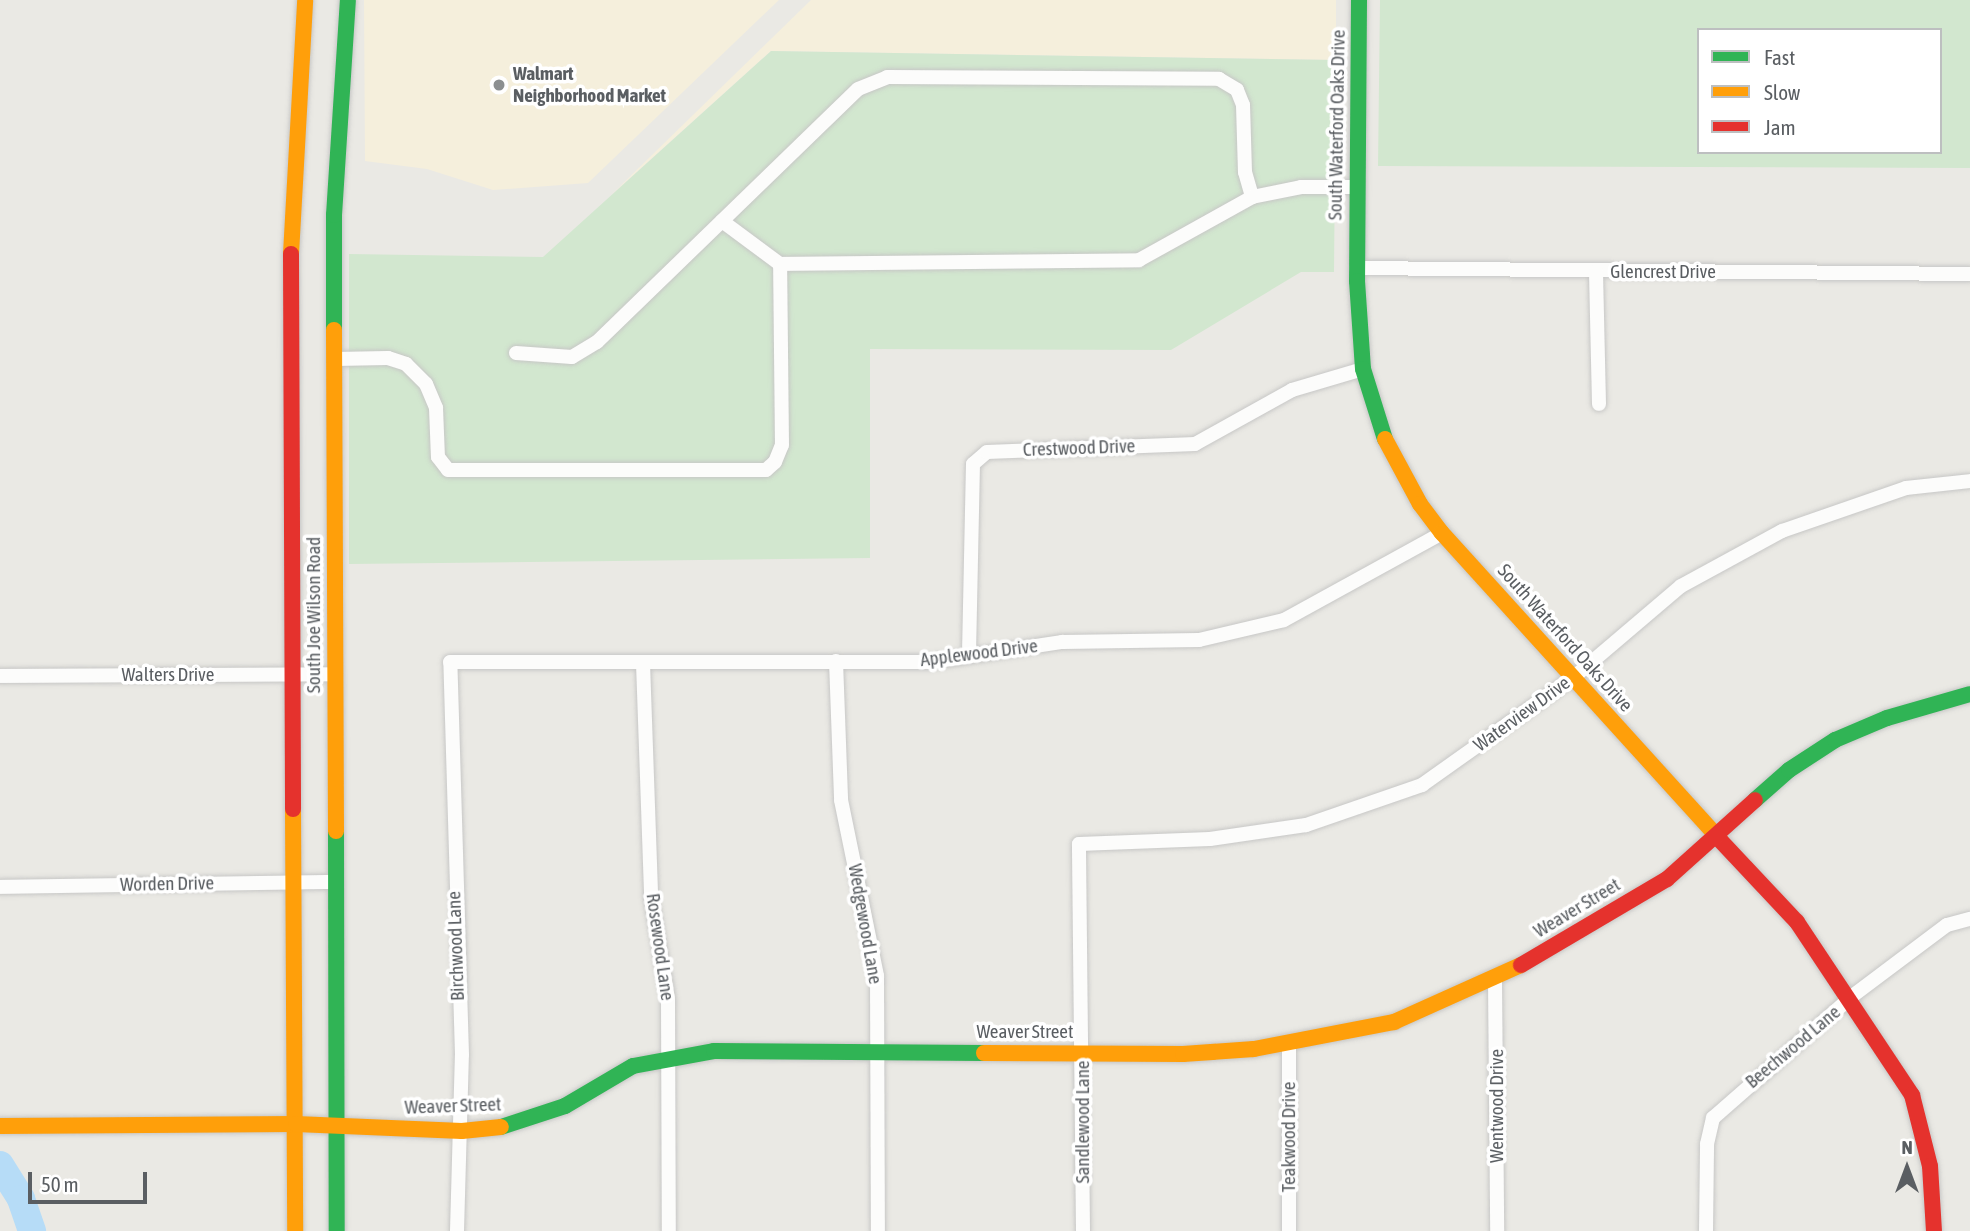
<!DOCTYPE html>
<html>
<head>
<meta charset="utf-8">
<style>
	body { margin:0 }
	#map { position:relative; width:1970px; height:1231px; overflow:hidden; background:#eae9e4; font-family:"Asap Condensed",sans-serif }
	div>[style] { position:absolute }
	.commercial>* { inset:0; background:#f5efdc }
	.green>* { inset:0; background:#d2e7cf }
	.river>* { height:28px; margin:-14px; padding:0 14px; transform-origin:14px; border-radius:14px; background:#b6dcf7 }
	.roads { filter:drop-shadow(0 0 2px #c7c7c6) drop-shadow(0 0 2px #c7c7c6) }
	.street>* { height:14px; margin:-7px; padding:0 7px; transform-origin:7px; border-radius:7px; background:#fcfcfb }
	.fast>* { height:16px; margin:-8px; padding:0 8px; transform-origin:8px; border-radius:8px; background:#30b455 }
	.slow>* { height:16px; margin:-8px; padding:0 8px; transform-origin:8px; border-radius:8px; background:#ff9f0a }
	.jam>* { height:16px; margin:-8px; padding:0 8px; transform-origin:8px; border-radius:8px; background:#e5322d }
	.dots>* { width:19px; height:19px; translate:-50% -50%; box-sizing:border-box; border:4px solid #fff; border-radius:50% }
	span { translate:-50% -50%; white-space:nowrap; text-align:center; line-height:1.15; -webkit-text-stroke:7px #fff; paint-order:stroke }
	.poi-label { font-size:19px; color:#5a5e62; font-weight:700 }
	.left { translate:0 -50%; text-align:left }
	.street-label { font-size:19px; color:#5a5e62 }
	.legend { position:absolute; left:1697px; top:28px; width:245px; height:126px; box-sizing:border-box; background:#fff; border:2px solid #bdbfc0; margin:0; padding:9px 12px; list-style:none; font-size:21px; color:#5a5e62 }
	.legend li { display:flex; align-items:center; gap:14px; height:35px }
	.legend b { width:35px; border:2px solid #bdbfc0 }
	.north { position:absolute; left:1872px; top:1133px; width:70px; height:70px; -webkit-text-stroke:5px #fff; paint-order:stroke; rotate:0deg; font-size:19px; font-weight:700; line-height:28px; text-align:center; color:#5a5e62 }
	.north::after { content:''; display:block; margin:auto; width:24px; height:32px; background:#5a5e62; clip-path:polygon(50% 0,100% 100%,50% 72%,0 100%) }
	.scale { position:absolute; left:28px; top:1172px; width:119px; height:32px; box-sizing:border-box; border:4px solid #5a5e62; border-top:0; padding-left:9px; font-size:21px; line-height:24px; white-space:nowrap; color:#5a5e62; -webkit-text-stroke:5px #fff; paint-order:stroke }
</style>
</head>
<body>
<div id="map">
	<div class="commercial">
		<div style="clip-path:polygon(364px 0,779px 0,588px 183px,493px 190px,427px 169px,365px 161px)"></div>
		<div style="clip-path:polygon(811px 0,1336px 0,1336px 60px,771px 51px,611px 195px)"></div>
	</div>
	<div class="green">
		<div style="clip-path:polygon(evenodd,1380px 0,1970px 0,1970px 168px,1378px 166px,1380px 0,1699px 30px,1940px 30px,1940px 152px,1699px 152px,1699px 30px)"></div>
		<div style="clip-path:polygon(771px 51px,1336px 60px,1334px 272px,1301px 272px,1171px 350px,870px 349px,870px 558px,349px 564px,349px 254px,543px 257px)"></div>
	</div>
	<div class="river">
		<div style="left:0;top:1165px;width:40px;rotate:58deg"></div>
		<div style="left:21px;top:1199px;width:34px;rotate:71deg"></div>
	</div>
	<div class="roads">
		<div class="street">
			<div style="left:722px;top:221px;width:72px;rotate:36.6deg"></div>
			<div style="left:1356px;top:268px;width:614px;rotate:0.56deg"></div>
			<div style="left:1596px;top:272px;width:132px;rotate:88.7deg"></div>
			<div style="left:516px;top:353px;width:56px;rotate:4.1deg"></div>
			<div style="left:572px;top:357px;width:29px;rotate:-31deg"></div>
			<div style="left:597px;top:342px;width:363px;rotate:-44.1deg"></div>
			<div style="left:858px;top:89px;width:31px;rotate:-22deg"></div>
			<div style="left:887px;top:77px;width:332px;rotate:0.3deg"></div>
			<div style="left:1219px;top:79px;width:21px;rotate:31deg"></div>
			<div style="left:1237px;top:90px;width:16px;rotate:68deg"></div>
			<div style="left:1243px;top:105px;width:67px;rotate:88.3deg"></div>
			<div style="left:1245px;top:172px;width:26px;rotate:74deg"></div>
			<div style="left:335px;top:359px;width:53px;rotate:-1.1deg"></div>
			<div style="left:388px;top:358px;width:19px;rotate:18deg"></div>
			<div style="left:406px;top:364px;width:28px;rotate:45deg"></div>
			<div style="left:426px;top:384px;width:26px;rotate:67deg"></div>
			<div style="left:436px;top:408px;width:49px;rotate:87.7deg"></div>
			<div style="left:438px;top:457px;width:16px;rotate:52deg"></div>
			<div style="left:448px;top:470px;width:318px"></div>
			<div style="left:766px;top:470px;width:12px;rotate:-42deg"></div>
			<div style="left:775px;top:462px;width:18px;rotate:-68deg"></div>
			<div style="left:782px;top:445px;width:181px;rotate:-90.6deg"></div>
			<div style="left:780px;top:264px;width:359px;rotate:-0.6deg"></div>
			<div style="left:1139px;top:260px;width:129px;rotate:-29.1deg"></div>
			<div style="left:1252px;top:197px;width:50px;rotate:-11.5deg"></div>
			<div style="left:1301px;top:187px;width:56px"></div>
			<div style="left:969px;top:654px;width:190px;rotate:-88.8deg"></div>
			<div style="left:973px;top:464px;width:18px;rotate:-41deg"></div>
			<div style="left:987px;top:452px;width:208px;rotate:-2.2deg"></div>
			<div style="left:1195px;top:444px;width:111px;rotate:-29.1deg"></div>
			<div style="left:1292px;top:390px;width:74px;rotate:-16.5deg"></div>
			<div style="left:836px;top:661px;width:139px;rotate:87.9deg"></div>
			<div style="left:841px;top:800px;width:180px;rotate:78.4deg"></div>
			<div style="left:877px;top:976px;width:255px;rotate:89.8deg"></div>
			<div style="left:643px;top:663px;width:233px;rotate:88deg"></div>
			<div style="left:651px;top:896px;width:104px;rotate:80.6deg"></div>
			<div style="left:668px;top:999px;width:232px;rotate:89.8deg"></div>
			<div style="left:0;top:676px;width:335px;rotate:-0.3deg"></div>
			<div style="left:0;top:887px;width:335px;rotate:-0.9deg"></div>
			<div style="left:1495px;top:980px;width:251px;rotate:89.5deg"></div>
			<div style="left:1289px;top:1043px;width:188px;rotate:90deg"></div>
			<div style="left:457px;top:1231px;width:176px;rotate:-88.4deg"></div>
			<div style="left:462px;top:1055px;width:393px;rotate:-91.7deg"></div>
			<div style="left:450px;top:662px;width:481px"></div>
			<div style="left:931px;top:662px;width:133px;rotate:-8.7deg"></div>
			<div style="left:1062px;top:642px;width:137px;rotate:-0.8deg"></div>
			<div style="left:1199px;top:640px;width:87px;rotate:-13.2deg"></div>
			<div style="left:1284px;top:620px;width:180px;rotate:-28.8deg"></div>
			<div style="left:1083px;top:1231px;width:387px;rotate:-90.6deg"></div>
			<div style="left:1079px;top:844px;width:131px;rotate:-2.2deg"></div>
			<div style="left:1210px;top:839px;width:97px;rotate:-8.3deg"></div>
			<div style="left:1306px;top:825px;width:123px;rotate:-19deg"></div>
			<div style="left:1422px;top:785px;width:186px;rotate:-35.4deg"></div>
			<div style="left:1574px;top:677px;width:140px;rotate:-40.4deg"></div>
			<div style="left:1681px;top:586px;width:115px;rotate:-28.6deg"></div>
			<div style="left:1782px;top:531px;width:131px;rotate:-19.1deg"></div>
			<div style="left:1906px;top:488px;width:64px;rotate:-6.2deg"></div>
			<div style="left:1706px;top:1231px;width:87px;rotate:-89.3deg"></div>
			<div style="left:1707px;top:1144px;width:27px;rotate:-77deg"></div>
			<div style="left:1713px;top:1118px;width:184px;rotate:-41.2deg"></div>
			<div style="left:1851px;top:997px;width:120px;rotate:-36.9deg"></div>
			<div style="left:1947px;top:925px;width:24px;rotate:-15deg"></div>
		</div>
		<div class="fast">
			<div style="left:1359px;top:0;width:281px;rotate:90.4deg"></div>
			<div style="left:1357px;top:281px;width:88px;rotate:86.1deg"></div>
			<div style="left:1363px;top:369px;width:73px;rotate:72.6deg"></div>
			<div style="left:334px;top:330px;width:115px;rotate:-90deg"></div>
			<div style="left:334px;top:215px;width:215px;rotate:-86.3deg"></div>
			<div style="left:1755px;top:800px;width:45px;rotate:-41.4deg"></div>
			<div style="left:1789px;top:770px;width:55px;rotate:-33.1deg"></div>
			<div style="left:1835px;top:740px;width:56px;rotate:-22.9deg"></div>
			<div style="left:1887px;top:718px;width:86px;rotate:-16.1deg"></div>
			<div style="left:336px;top:831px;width:400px;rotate:89.9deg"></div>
			<div style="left:501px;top:1127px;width:67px;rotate:-18.2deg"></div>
			<div style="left:565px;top:1106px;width:79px;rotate:-30.5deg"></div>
			<div style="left:633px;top:1066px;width:82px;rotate:-10.5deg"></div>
			<div style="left:714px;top:1051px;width:270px;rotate:0.4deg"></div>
		</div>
		<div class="slow">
			<div style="left:291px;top:254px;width:254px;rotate:-86.8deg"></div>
			<div style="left:334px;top:330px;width:501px;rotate:89.77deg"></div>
			<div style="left:1385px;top:439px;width:74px;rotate:61.7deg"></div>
			<div style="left:1420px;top:504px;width:36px;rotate:53deg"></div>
			<div style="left:1442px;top:533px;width:414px;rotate:47.8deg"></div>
			<div style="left:293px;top:809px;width:422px;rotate:89.7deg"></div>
			<div style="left:984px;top:1053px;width:199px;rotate:0.3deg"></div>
			<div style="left:1183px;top:1054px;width:71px;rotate:-4deg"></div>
			<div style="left:1254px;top:1049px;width:143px;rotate:-10.9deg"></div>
			<div style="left:1394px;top:1022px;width:139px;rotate:-24.2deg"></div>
			<div style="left:0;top:1126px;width:296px;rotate:-0.4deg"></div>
			<div style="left:296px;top:1124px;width:166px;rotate:2.4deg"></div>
			<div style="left:462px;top:1131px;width:39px;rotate:-6deg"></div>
		</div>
		<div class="jam">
			<div style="left:291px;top:254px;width:555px;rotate:89.79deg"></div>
			<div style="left:1720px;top:840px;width:112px;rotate:46.8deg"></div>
			<div style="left:1797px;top:922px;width:208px;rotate:56.4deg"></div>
			<div style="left:1912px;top:1095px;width:73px;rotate:75.8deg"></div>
			<div style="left:1930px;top:1166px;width:65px;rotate:86.5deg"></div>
			<div style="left:1521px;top:965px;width:169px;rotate:-30.5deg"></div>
			<div style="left:1667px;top:879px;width:118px;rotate:-41.9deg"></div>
		</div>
	</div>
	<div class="dots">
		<div style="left:499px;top:85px;background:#8c8f90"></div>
	</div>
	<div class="poi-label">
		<span class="left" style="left:513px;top:85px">Walmart<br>Neighborhood Market</span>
	</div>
	<div class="street-label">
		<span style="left:1337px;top:125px;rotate:-89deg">South Waterford Oaks Drive</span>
		<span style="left:1663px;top:272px">Glencrest Drive</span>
		<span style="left:1079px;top:448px;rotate:-2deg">Crestwood Drive</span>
		<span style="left:314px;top:615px;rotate:-90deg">South Joe Wilson Road</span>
		<span style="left:1565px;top:638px;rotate:48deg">South Waterford Oaks Drive</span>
		<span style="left:979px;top:653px;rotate:-7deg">Applewood Drive</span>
		<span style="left:168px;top:675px">Walters Drive</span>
		<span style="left:1522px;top:714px;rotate:-36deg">Waterview Drive</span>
		<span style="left:167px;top:884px;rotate:-1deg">Worden Drive</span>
		<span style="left:1577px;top:908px;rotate:-31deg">Weaver Street</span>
		<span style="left:865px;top:924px;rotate:80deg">Wedgewood Lane</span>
		<span style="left:456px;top:946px;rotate:-92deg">Birchwood Lane</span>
		<span style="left:660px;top:947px;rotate:82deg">Rosewood Lane</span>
		<span style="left:1025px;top:1032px">Weaver Street</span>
		<span style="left:1793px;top:1047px;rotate:-40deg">Beechwood Lane</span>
		<span style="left:453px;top:1106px;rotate:-2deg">Weaver Street</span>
		<span style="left:1497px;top:1106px;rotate:-90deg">Wentwood Drive</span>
		<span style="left:1083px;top:1122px;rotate:-90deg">Sandlewood Lane</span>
		<span style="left:1289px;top:1137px;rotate:-90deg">Teakwood Drive</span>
	</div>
	<ul class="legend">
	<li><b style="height:9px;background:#30b455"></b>Fast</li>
	<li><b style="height:9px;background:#ff9f0a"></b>Slow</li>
	<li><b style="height:9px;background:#e5322d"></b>Jam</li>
	</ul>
	<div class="north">N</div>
	<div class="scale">50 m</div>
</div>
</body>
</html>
